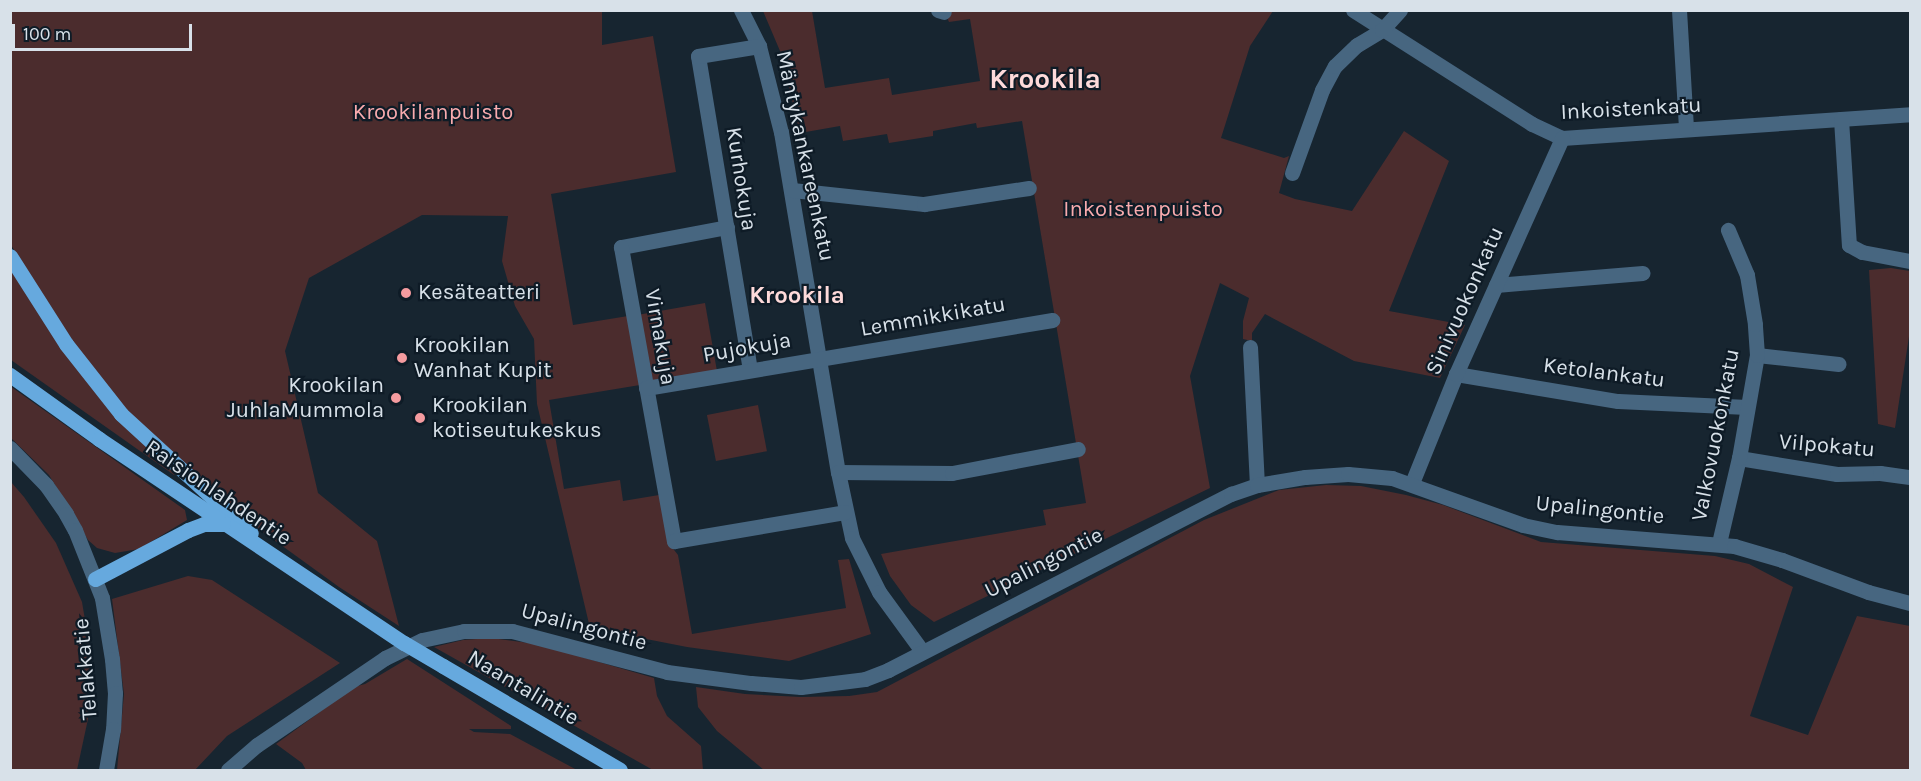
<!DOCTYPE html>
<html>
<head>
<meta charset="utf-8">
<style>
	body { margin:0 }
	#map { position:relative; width:1921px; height:781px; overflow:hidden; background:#172530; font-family:Karla,sans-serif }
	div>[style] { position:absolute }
	.green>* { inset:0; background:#4b2c2d; transform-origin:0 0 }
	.minor>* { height:15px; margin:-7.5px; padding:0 7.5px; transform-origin:7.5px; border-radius:7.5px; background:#476680 }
	.major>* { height:15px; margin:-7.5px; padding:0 7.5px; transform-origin:7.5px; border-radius:7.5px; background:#66a9de }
	.major-bridge>* { height:15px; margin:-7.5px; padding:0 7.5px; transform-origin:7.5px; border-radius:7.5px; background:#66a9de }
	.dots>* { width:16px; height:16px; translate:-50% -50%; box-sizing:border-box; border:3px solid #0e1b26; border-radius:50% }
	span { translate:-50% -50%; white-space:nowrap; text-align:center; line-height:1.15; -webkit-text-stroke:4.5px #0e1b26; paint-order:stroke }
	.street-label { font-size:22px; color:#d8e1e9 }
	.park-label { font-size:22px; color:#f9abae }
	.poi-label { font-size:22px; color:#d8e1e9 }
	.left { translate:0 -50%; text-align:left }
	.right { translate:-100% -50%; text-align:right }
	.neighbourhood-label { font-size:24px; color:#fedada; font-weight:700 }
	.district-label { font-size:28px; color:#fedada; font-weight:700 }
	.frame { position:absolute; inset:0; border:12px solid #d8e1e9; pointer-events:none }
	.scale { position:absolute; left:12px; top:24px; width:180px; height:27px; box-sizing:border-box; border:3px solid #d8e1e9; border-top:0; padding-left:8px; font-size:18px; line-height:21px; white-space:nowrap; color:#d8e1e9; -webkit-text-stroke:4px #0e1b26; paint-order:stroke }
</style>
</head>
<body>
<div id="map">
	<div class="green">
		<div style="clip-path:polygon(11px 11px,602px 11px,602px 45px,653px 36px,676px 172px,551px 194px,573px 325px,628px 316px,640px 385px,549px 400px,564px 489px,620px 480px,623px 501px,659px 495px,671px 546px,678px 555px,692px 634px,846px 608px,838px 560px,849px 559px,871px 634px,789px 661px,687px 647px,590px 628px,537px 404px,534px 339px,515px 306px,502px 261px,508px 216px,422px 215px,309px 278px,285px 351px,318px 493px,377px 541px,399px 626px,339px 587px,263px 532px,185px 467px,133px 419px,73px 345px,11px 245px)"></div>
		<div style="clip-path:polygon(763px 11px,812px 11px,825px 88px,889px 78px,892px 95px,980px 81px,970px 19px,949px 22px,944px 11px,1273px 11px,1250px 46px,1221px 138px,1284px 158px,1289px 156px,1279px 193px,1295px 199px,1352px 211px,1404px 131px,1449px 161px,1389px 311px,1465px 325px,1440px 378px,1354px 361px,1265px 314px,1252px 333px,1252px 341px,1243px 339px,1243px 321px,1249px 298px,1220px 283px,1190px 376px,1210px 488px,934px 622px,911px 605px,890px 576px,881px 554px,1046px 525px,1043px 510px,1086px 503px,1022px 121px,977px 128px,976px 123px,933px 131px,933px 136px,889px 143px,887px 134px,843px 141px,840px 126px,800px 133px,780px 51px)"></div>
		<div style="clip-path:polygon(1891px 268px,1910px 271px,1910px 330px,1895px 428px,1878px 424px,1869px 270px)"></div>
		<div style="clip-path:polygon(10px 269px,175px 474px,174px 475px,11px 360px)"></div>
		<div style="left:705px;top:303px;width:69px;height:69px;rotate:80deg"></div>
		<div style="clip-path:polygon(10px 386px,185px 510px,187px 520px,139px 549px,115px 553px,97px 548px,88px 540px,49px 475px,11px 438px)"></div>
		<div style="left:758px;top:405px;width:47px;height:52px;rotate:79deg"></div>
		<div style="clip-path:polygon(11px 482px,24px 497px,56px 543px,82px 602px,90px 650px,88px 719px,77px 770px,11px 770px)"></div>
		<div style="clip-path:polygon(1326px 485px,1361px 486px,1406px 495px,1443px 505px,1541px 542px,1715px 556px,1749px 564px,1793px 587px,1750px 716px,1808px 735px,1857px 616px,1910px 626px,1910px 770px,764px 770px,717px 731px,698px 707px,696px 687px,745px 694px,801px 697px,849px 696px,877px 692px,1204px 520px,1279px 490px)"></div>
		<div style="clip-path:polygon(188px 576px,212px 580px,340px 663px,227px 736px,195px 770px,117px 770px,124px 694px,112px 599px)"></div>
		<div style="clip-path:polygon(491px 638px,537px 644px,654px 678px,657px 696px,667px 716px,701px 746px,703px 770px,653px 770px,434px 647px,463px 640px)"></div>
		<div style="clip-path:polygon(407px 659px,511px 726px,511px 729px,469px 729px,474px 732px,510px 734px,577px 770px,306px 770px,302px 763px,276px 744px,354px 687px,365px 684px)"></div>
	</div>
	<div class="minor">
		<div style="left:741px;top:10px;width:40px;rotate:63.4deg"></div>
		<div style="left:759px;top:46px;width:89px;rotate:75.7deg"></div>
		<div style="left:781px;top:132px;width:345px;rotate:80.5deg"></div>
		<div style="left:838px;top:472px;width:67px;rotate:78deg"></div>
		<div style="left:852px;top:538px;width:60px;rotate:63.4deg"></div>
		<div style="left:879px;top:592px;width:73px;rotate:53.9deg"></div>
		<div style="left:938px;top:10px;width:6px;rotate:18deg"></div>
		<div style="left:1353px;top:10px;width:212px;rotate:32.5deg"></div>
		<div style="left:1532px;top:124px;width:33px;rotate:25deg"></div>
		<div style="left:1562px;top:138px;width:349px;rotate:-3.9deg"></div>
		<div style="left:1679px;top:10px;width:119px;rotate:86.6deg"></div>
		<div style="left:1841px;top:119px;width:126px;rotate:86.4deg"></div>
		<div style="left:1849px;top:245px;width:15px;rotate:28deg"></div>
		<div style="left:1862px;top:252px;width:49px;rotate:10.6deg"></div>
		<div style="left:1292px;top:173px;width:88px;rotate:-70.1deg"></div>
		<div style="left:1322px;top:90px;width:27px;rotate:-62deg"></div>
		<div style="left:1335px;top:66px;width:30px;rotate:-44deg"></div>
		<div style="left:1357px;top:45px;width:29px;rotate:-31deg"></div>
		<div style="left:1382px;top:30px;width:27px;rotate:-48deg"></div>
		<div style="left:792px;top:190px;width:133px;rotate:6.1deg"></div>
		<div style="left:924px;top:204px;width:106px;rotate:-8.7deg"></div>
		<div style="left:727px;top:227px;width:108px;rotate:169.3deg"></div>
		<div style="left:621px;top:247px;width:299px;rotate:79.8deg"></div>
		<div style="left:674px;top:541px;width:173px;rotate:-9.6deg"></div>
		<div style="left:1496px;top:285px;width:147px;rotate:-4.7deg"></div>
		<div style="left:1250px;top:347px;width:138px;rotate:87.1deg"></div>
		<div style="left:1757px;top:355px;width:82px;rotate:6.3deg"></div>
		<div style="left:750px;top:370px;width:318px;rotate:-99.4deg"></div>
		<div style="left:698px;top:56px;width:62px;rotate:-9.3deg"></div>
		<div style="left:1456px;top:374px;width:164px;rotate:9.5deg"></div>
		<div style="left:1618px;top:401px;width:129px;rotate:2.7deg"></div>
		<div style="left:646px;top:388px;width:412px;rotate:-9.5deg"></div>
		<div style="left:10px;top:448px;width:52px;rotate:45.8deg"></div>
		<div style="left:46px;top:485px;width:35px;rotate:55deg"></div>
		<div style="left:66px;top:514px;width:18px;rotate:61deg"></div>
		<div style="left:75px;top:530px;width:73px;rotate:68.3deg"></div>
		<div style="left:102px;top:598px;width:62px;rotate:80.7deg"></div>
		<div style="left:112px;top:659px;width:34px;rotate:85deg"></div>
		<div style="left:115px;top:693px;width:36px;rotate:93deg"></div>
		<div style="left:113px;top:729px;width:42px;rotate:99.7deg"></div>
		<div style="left:1739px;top:458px;width:99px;rotate:9.3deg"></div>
		<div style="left:1837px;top:474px;width:43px;rotate:-1.3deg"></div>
		<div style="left:1880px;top:473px;width:30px;rotate:8deg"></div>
		<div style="left:838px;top:472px;width:114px;rotate:0.5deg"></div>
		<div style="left:952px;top:473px;width:128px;rotate:-10.8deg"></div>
		<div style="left:1412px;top:483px;width:118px;rotate:-68deg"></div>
		<div style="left:1456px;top:374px;width:259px;rotate:-65.8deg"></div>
		<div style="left:1719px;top:543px;width:87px;rotate:-76.8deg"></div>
		<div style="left:1739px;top:458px;width:105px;rotate:-80.1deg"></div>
		<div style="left:1757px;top:355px;width:31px;rotate:-94deg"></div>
		<div style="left:1755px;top:324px;width:50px;rotate:-99.3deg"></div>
		<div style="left:1747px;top:275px;width:49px;rotate:-112.9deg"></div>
		<div style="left:228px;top:770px;width:38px;rotate:-41deg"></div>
		<div style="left:257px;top:745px;width:155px;rotate:-34.2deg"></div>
		<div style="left:385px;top:658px;width:41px;rotate:-25.9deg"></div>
		<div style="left:422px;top:640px;width:43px;rotate:-12.1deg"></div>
		<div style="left:464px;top:631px;width:48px"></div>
		<div style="left:512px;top:631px;width:160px;rotate:14.8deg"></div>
		<div style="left:667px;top:672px;width:85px;rotate:7.5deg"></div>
		<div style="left:751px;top:683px;width:50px;rotate:4.6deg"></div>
		<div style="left:801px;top:687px;width:64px;rotate:-7.1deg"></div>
		<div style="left:865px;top:679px;width:25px;rotate:-21deg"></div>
		<div style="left:888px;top:670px;width:386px;rotate:-27.2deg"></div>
		<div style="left:1231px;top:494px;width:28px;rotate:-19deg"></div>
		<div style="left:1257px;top:485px;width:49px;rotate:-9.5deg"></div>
		<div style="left:1305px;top:477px;width:43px;rotate:-4deg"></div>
		<div style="left:1348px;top:474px;width:44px;rotate:5.2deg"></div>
		<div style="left:1392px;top:478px;width:139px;rotate:19.7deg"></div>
		<div style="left:1523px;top:525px;width:35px;rotate:12deg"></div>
		<div style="left:1557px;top:532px;width:178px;rotate:4.5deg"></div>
		<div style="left:1734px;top:546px;width:50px;rotate:16.3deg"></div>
		<div style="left:1782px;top:560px;width:92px;rotate:20.4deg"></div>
		<div style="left:1868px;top:592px;width:43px;rotate:14.7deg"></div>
	</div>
	<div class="major">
		<div style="left:10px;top:256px;width:104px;rotate:57.5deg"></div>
		<div style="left:66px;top:344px;width:89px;rotate:51.8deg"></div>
		<div style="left:121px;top:414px;width:176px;rotate:42.5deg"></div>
		<div style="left:10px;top:375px;width:110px;rotate:35.7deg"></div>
		<div style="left:99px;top:439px;width:367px;rotate:33.8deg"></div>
		<div style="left:95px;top:579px;width:105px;rotate:-27.8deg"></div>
		<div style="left:188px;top:530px;width:17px;rotate:-21deg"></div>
		<div style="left:204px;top:524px;width:19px"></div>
		<div style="left:443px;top:666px;width:205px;rotate:30.4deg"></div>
	</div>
	<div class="major-bridge">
		<div style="left:404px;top:643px;width:45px;rotate:30.5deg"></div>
	</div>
	<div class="dots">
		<div style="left:406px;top:293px;background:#f49b9f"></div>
		<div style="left:402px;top:358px;background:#f49b9f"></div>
		<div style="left:396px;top:398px;background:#f49b9f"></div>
		<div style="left:420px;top:418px;background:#f49b9f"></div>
	</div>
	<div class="street-label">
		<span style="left:1631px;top:109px;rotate:-3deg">Inkoistenkatu</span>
		<span style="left:805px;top:156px;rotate:78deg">Mäntykankareenkatu</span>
		<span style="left:741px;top:179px;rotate:81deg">Kurhokuja</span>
		<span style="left:1465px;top:301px;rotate:-66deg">Sinivuokonkatu</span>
		<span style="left:933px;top:317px;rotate:-10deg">Lemmikkikatu</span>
		<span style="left:660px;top:337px;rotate:80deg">Virnakuja</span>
		<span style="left:747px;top:348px;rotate:-10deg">Pujokuja</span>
		<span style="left:1604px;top:373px;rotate:7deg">Ketolankatu</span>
		<span style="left:1716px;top:435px;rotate:-79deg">Valkovuokonkatu</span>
		<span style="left:1827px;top:446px;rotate:5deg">Vilpokatu</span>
		<span style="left:218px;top:493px;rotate:34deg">Raisionlahdentie</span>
		<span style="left:1600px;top:510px;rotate:6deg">Upalingontie</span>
		<span style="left:1044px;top:563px;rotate:-27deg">Upalingontie</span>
		<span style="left:584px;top:627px;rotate:15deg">Upalingontie</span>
		<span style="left:86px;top:669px;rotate:-95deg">Telakkatie</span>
		<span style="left:523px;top:688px;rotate:31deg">Naantalintie</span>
	</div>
	<div class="park-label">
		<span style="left:433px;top:113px">Krookilanpuisto</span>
		<span style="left:1143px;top:210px">Inkoistenpuisto</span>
	</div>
	<div class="poi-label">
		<span class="left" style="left:418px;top:293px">Kesäteatteri</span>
		<span class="left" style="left:414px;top:358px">Krookilan<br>Wanhat Kupit</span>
		<span class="right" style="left:384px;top:398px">Krookilan<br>JuhlaMummola</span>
		<span class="left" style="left:432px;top:418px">Krookilan<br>kotiseutukeskus</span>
	</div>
	<div class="neighbourhood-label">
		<span style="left:797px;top:296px">Krookila</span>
	</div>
	<div class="district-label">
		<span style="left:1045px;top:79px">Krookila</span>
	</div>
	<div class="frame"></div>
	<div class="scale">100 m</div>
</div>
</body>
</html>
